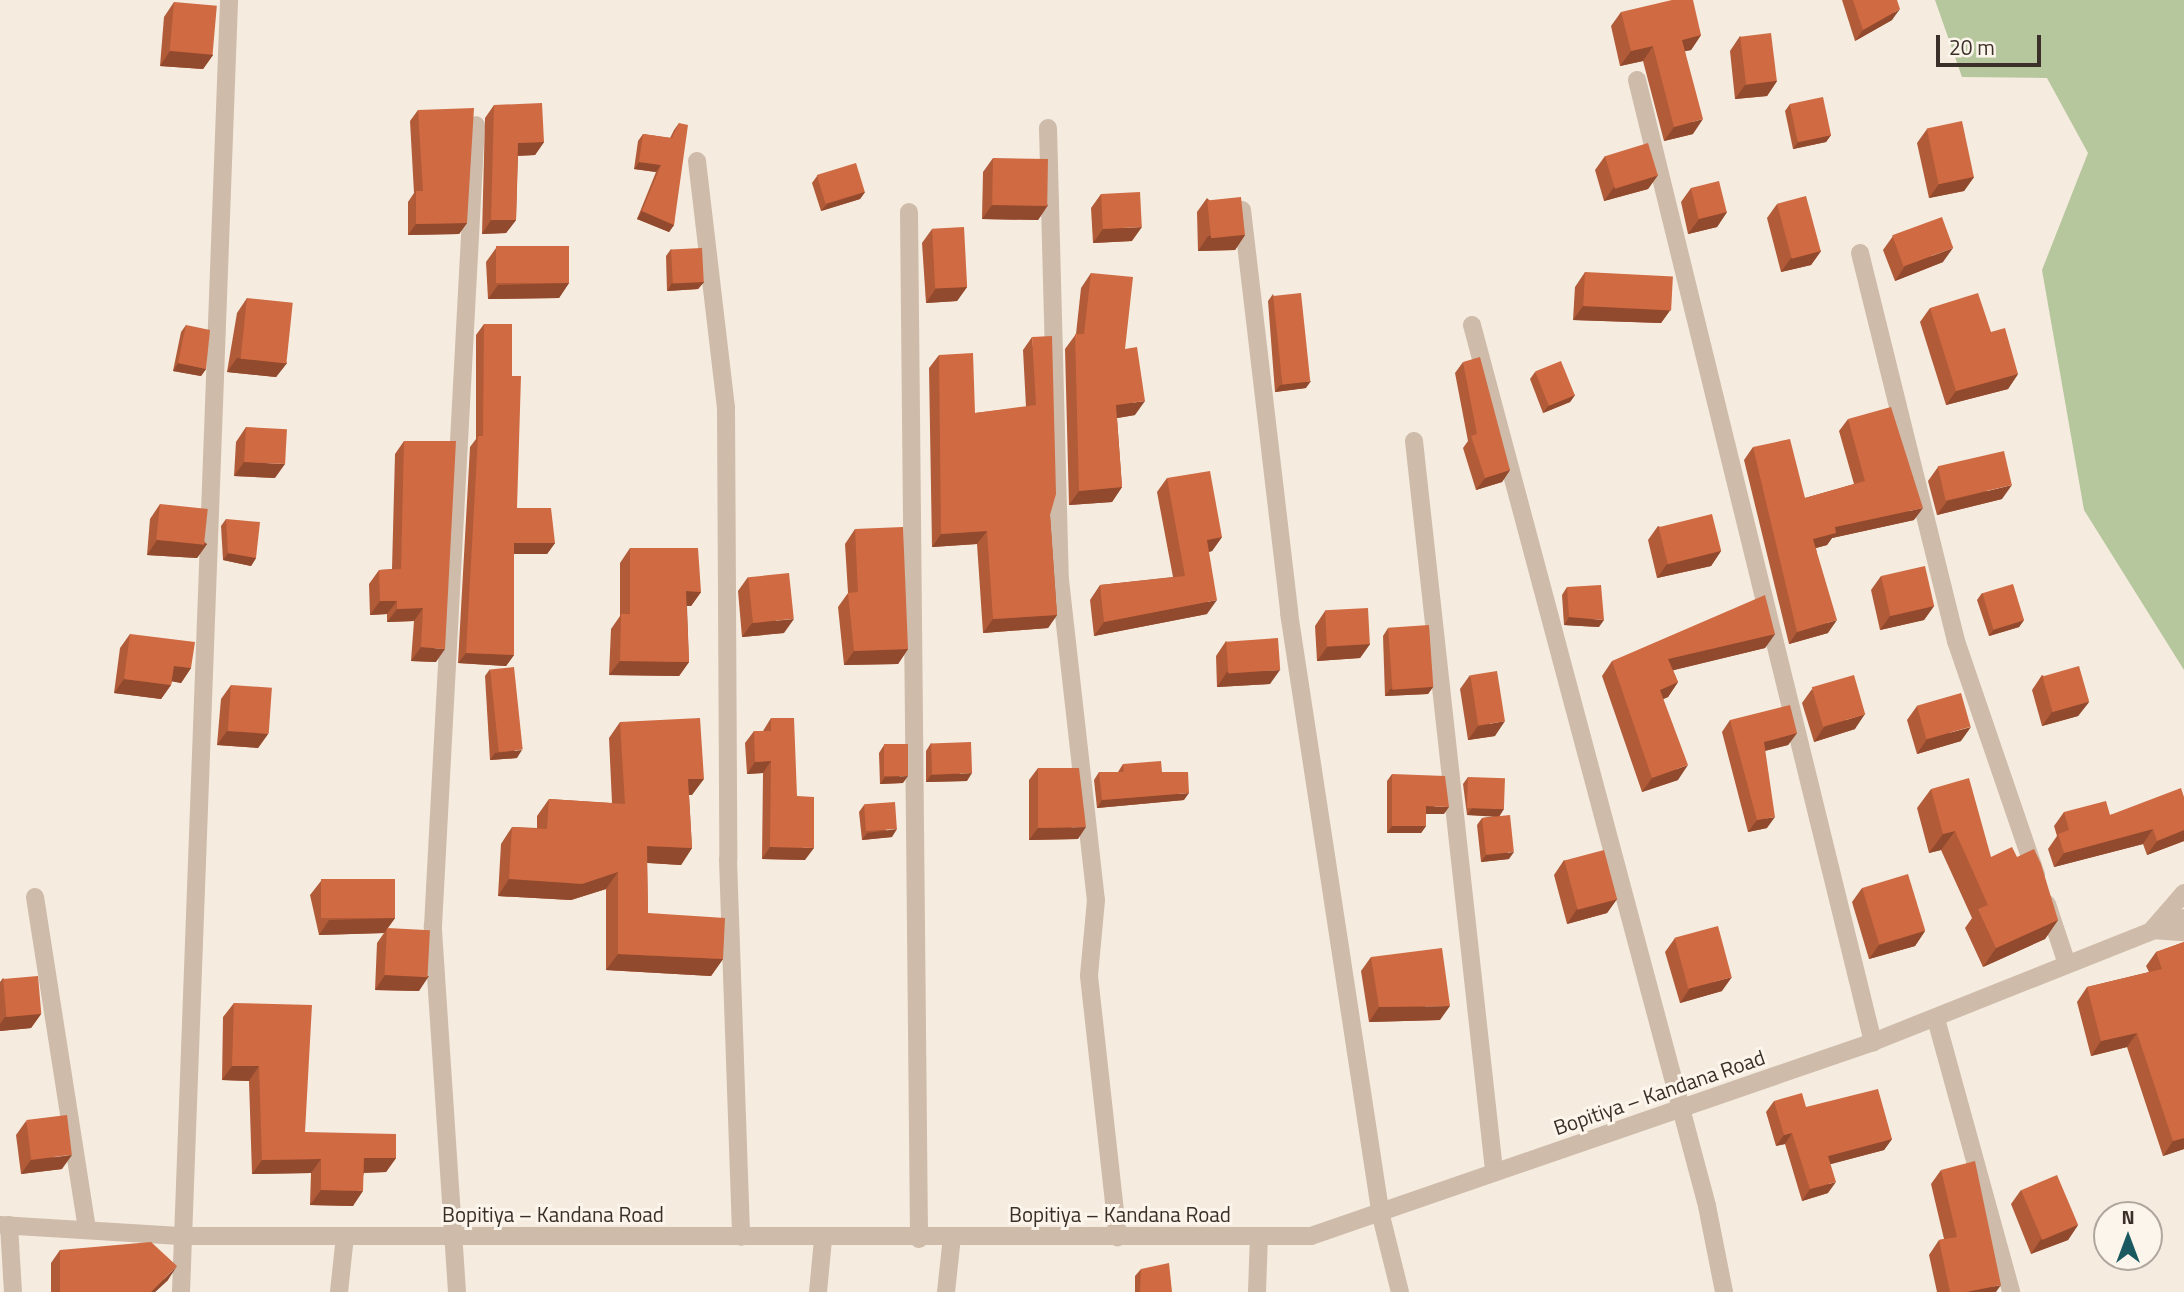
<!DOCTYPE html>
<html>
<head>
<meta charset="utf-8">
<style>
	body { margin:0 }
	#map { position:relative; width:2184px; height:1292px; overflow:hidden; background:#f5ebdf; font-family:"Titillium Web",sans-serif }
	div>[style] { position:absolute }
	.green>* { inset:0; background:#b6c69d }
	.minor>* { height:18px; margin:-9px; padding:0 9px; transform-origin:9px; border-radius:9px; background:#cebba9 }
	.tertiary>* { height:18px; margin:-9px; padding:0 9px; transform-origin:9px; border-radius:9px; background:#cebba9 }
	.wall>* { inset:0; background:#b25b39 }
	.shaded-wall>* { inset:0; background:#914a2e }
	.building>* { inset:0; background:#cf6a42; transform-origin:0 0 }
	span { translate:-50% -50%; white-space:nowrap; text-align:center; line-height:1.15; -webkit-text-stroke:6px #fcf5ec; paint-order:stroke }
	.street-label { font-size:21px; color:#3b3029 }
	.north { position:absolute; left:2093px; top:1201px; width:70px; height:70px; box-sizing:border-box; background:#fcf5ec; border:2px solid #afa69e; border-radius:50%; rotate:0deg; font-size:19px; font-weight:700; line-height:28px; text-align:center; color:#3b3029 }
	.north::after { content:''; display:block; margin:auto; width:24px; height:32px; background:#1b5960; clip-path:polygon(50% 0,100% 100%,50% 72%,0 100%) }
	.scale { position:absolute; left:1936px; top:35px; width:105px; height:32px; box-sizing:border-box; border:4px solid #3b3029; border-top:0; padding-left:9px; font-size:21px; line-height:24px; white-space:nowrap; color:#3b3029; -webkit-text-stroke:5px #fcf5ec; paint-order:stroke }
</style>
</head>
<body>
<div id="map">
	<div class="green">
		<div style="clip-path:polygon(1935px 0,2184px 0,2184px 670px,2084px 510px,2042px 270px,2088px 153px,2047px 78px,1962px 77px)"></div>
	</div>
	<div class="minor">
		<div style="left:1637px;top:80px;width:991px;rotate:76.22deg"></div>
		<div style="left:1048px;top:128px;width:452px;rotate:88.5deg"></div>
		<div style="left:1060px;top:580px;width:322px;rotate:83.6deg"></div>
		<div style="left:1096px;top:900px;width:76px;rotate:95.3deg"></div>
		<div style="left:1089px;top:976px;width:263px;rotate:83.7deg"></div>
		<div style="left:697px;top:161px;width:248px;rotate:83.3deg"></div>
		<div style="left:726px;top:407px;width:453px;rotate:89.7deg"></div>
		<div style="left:728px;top:860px;width:377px;rotate:88deg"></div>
		<div style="left:1242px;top:210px;width:406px;rotate:83.3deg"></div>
		<div style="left:1289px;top:613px;width:610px;rotate:81.33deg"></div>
		<div style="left:1381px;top:1216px;width:78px;rotate:76deg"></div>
		<div style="left:909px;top:212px;width:1027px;rotate:89.44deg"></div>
		<div style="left:1860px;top:253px;width:400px;rotate:76.1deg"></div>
		<div style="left:1956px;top:641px;width:247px;rotate:71.1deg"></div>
		<div style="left:1472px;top:325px;width:912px;rotate:75.06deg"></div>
		<div style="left:1707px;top:1206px;width:88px;rotate:78.8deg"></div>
		<div style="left:1414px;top:441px;width:733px;rotate:83.74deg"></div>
		<div style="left:35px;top:897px;width:337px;rotate:81.1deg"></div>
		<div style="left:2047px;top:904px;width:60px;rotate:71.6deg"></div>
		<div style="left:2152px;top:930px;width:49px;rotate:-49.1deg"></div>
		<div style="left:2152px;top:930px;width:32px;rotate:4deg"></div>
		<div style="left:1936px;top:1019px;width:283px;rotate:74.6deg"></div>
		<div style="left:9px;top:1225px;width:67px;rotate:86.6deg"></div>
		<div style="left:181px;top:1292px;width:1293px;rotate:-87.87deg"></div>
		<div style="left:339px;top:1292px;width:56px;rotate:-83.9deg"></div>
		<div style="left:457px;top:1292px;width:367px;rotate:-93.8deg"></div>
		<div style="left:433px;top:926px;width:802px;rotate:-86.93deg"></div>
		<div style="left:818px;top:1292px;width:53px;rotate:-84.6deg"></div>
		<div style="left:946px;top:1292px;width:55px;rotate:-83.8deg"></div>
		<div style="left:1257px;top:1292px;width:56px;rotate:-88deg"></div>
	</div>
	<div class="tertiary">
		<div style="left:0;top:1225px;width:180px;rotate:3.5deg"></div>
		<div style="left:180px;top:1236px;width:1131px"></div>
		<div style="left:1311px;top:1236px;width:595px;rotate:-19.04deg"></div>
		<div style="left:1873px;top:1042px;width:335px;rotate:-21.7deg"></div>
	</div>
	<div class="wall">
		<div style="clip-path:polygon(1842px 0,1897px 0,1892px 20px,1855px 41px)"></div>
		<div style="clip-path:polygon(174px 2px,213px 55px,203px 69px,160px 66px,164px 17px)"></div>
		<div style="clip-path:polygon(1621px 12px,1701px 35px,1691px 50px,1685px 51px,1693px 134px,1664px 141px,1643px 61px,1620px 66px,1611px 26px)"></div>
		<div style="clip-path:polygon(1740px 36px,1777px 81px,1767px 96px,1735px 99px,1730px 51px)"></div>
		<div style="clip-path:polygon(1790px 104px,1831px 135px,1826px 142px,1793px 149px,1785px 111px)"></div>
		<div style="clip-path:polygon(494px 105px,544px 142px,535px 155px,518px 156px,516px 220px,506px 233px,482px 234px,485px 118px)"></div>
		<div style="clip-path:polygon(418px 110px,467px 223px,459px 234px,408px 235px,408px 202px,414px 193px,410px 121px)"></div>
		<div style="clip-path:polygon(679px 123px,674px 225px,669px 232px,637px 219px,656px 172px,634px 169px,638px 141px,643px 134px,670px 138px,674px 130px)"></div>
		<div style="clip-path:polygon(1927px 129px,1974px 177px,1964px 191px,1929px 198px,1917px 143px)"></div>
		<div style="clip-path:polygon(1605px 156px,1658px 175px,1648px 189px,1604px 201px,1595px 170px)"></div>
		<div style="clip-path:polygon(993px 158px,1048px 205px,1038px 220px,982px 219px,983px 172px)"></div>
		<div style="clip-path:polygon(817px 176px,865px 192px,860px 199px,821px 211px,812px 183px)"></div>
		<div style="clip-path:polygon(1691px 188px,1727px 212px,1717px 227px,1688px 234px,1681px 202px)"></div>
		<div style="clip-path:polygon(1101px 194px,1132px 241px,1093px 243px,1091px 208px)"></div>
		<div style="clip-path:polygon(1207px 198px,1245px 235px,1235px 250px,1198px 251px,1197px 212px)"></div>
		<div style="clip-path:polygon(1777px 204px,1821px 251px,1811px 265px,1781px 272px,1767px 218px)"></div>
		<div style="clip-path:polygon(932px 229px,967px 287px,957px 301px,926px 303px,922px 243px)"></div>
		<div style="clip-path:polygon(1893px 236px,1943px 262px,1895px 281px,1883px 250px)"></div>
		<div style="clip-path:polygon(496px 248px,569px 283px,559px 298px,488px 299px,486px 262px)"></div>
		<div style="clip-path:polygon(671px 249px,704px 282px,698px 289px,667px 291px,666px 256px)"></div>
		<div style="clip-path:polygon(1585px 272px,1671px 309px,1661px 323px,1573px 320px,1575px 287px)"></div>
		<div style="clip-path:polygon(1091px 273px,1125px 349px,1135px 415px,1117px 418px,1122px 487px,1112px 502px,1069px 505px,1065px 349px,1076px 334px,1081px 288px)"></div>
		<div style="clip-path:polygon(1273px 294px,1306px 388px,1275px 392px,1268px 301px)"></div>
		<div style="clip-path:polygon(247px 298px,287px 363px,276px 377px,227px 372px,237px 313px)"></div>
		<div style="clip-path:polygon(1930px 308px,1991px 332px,2018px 374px,2008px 389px,1946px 405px,1920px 322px)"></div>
		<div style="clip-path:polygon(484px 324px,512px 376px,517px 508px,555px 543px,547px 554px,514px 554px,514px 655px,506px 666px,458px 663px,470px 447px,476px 439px,476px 335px)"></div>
		<div style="clip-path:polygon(186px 325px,206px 369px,201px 376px,173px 371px,181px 332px)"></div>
		<div style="clip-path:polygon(1032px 337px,1050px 515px,1057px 615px,1048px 628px,983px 633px,977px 544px,932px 547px,929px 368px,939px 355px,975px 413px,1026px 407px,1023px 350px)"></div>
		<div style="clip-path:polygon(1463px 362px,1510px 470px,1502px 482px,1476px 490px,1463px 448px,1468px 441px,1455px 373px)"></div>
		<div style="clip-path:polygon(1535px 372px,1575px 395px,1570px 402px,1543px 413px,1530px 379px)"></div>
		<div style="clip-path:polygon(1848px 419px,1914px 520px,1832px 538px,1827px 545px,1816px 548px,1828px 633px,1789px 644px,1744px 460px,1753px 447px,1805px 498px,1854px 484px,1839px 431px)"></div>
		<div style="clip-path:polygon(246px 427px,275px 478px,234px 476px,236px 442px)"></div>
		<div style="clip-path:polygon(404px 441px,436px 662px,411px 661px,414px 621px,387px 622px,387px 614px,370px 615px,369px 584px,379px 570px,392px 569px,395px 454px)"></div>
		<div style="clip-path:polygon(1938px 467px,2002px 499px,1937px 515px,1928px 481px)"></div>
		<div style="clip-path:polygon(1167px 478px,1222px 537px,1212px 551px,1209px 552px,1207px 614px,1094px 636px,1090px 600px,1100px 585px,1173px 577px,1157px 492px)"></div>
		<div style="clip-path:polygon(160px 504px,207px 544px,197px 558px,147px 555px,150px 519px)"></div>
		<div style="clip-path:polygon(226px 519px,256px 558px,251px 566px,223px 560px,221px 526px)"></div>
		<div style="clip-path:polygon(1658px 526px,1721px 551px,1711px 566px,1657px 578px,1648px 540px)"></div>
		<div style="clip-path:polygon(855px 529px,908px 649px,898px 664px,844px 665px,838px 607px,848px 593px,845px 544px)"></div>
		<div style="clip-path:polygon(630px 548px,701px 592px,691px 606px,687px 606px,689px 662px,679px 676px,609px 675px,611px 629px,620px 616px,620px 563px)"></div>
		<div style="clip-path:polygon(1881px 576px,1934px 606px,1924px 620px,1880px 630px,1871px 590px)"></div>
		<div style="clip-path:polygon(748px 577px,784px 633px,742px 637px,738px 591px)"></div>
		<div style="clip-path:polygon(1567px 587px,1599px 627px,1564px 625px,1562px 595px)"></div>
		<div style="clip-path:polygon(1982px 593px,2024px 620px,2019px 627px,1989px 636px,1977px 600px)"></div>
		<div style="clip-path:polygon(1325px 611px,1370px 644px,1360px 658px,1317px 661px,1315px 626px)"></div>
		<div style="clip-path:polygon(1388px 628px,1433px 687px,1428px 694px,1385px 696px,1383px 636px)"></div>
		<div style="clip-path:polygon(130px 634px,191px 668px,181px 683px,172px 681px,171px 685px,161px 699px,114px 693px,120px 648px)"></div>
		<div style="clip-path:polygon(1775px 634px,1765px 648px,1673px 670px,1678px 682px,1668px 697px,1663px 699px,1678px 780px,1642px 792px,1602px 676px,1612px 661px)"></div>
		<div style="clip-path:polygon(1226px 641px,1270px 684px,1217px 687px,1216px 656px)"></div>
		<div style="clip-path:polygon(490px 669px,517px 758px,490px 760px,485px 676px)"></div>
		<div style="clip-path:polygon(1470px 675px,1495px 736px,1468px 740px,1460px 689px)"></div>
		<div style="clip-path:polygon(2042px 675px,2089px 702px,2078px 716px,2042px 726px,2032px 690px)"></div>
		<div style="clip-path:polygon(231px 685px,268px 734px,258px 748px,217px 745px,221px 699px)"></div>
		<div style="clip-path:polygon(1812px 689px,1855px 729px,1814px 742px,1802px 703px)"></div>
		<div style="clip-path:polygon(1917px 706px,1961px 741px,1917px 754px,1907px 720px)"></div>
		<div style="clip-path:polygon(771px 718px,797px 796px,805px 860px,762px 859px,763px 773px,747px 774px,745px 743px,754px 731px,763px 731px)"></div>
		<div style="clip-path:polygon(1730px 720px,1797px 733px,1788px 745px,1765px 751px,1767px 828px,1748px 832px,1722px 732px)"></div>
		<div style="clip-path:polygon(620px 722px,692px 795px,689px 795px,692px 848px,681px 865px,647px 863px,648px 913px,723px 959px,711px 976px,606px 970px,606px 889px,571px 900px,498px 896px,501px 844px,512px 827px,537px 828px,537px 816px,549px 799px,612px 803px,609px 738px)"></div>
		<div style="clip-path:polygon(931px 743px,967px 781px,926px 782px,926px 751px)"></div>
		<div style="clip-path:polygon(884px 745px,903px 783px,880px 784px,879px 753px)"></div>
		<div style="clip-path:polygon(1123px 764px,1162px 772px,1184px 800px,1097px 808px,1094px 780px,1099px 772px,1118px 772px)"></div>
		<div style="clip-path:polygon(1038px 768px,1078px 839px,1029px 840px,1029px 780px)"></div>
		<div style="clip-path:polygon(1392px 774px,1444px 814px,1426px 814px,1426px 826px,1421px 833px,1387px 833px,1387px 781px)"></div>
		<div style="clip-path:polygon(1468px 777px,1499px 816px,1509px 859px,1481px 862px,1477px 825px,1482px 818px,1496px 816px,1467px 815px,1463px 784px)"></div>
		<div style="clip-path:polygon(1931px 789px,1991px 857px,2017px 857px,2058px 920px,2045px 939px,1983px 967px,1965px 928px,1972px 918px,1941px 850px,1929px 853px,1917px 808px)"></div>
		<div style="clip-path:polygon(2184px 797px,2184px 841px,2147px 855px,2143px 844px,2054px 867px,2048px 849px,2057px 836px,2054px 826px,2064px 812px,2110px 815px)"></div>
		<div style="clip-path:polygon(864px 805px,892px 837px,862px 840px,859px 812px)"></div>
		<div style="clip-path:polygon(1564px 860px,1617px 899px,1607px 913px,1567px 924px,1554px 875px)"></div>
		<div style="clip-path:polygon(321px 881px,395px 918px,388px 928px,419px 991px,375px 990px,377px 943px,384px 933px,319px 935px,310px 895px)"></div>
		<div style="clip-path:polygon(1862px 888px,1925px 931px,1915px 946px,1869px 959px,1852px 902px)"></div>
		<div style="clip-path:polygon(1675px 938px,1722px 991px,1680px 1003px,1665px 952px)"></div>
		<div style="clip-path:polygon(2184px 942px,2184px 1149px,2163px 1156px,2127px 1047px,2091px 1056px,2077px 1002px,2087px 987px,2149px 972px,2146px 966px,2156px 952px)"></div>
		<div style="clip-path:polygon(1371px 957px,1440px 1020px,1369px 1022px,1361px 971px)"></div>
		<div style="clip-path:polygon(3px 978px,41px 1014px,31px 1028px,0 1031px,0 982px)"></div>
		<div style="clip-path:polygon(234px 1003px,305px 1132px,396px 1158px,386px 1172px,364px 1173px,353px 1206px,310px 1205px,311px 1173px,252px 1174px,249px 1081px,222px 1080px,223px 1017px)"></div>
		<div style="clip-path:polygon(1774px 1101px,1806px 1107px,1892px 1139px,1884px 1150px,1830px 1164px,1828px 1193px,1802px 1201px,1785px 1144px,1776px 1146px,1766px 1112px)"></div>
		<div style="clip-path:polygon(26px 1121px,62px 1169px,21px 1174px,16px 1135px)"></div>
		<div style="clip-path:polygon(1941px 1170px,1996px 1292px,1937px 1292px,1929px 1255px,1939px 1240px,1944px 1239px,1931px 1184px)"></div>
		<div style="clip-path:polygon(2021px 1190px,2078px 1225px,2068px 1240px,2031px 1254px,2011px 1204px)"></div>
		<div style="clip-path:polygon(60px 1250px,168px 1280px,155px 1292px,51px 1292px,51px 1263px)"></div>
		<div style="clip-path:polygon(1141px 1269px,1172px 1292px,1135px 1292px,1135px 1276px)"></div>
	</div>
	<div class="shaded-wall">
		<div style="clip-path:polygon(1900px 9px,1892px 20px,1855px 41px,1863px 30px)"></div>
		<div style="clip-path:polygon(1701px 35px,1691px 50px,1672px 54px,1682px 40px)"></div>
		<div style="clip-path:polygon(1653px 46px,1643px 61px,1620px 66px,1631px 51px)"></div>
		<div style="clip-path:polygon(170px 51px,213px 55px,203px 69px,160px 66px)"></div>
		<div style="clip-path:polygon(1777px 81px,1767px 96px,1735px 99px,1745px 85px)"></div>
		<div style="clip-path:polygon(1703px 119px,1693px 134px,1664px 141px,1674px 127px)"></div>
		<div style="clip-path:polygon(1831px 135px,1826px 142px,1793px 149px,1798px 142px)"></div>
		<div style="clip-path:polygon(544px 142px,535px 155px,509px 156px,518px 143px)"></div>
		<div style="clip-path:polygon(639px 162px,661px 165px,656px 172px,634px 169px)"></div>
		<div style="clip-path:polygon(1658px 175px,1648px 189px,1604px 201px,1614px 187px)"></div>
		<div style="clip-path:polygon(1974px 177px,1964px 191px,1929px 198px,1939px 184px)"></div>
		<div style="clip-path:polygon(865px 192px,860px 199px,821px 211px,827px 204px)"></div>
		<div style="clip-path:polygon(992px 205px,1048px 205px,1038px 220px,982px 219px)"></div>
		<div style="clip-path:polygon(642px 211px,674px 225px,669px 232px,637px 219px)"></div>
		<div style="clip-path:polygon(1727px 212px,1717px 227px,1688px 234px,1699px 219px)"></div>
		<div style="clip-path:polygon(491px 220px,516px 220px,506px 233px,482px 234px)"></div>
		<div style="clip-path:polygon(467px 223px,459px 234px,408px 235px,416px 224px)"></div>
		<div style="clip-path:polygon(1142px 227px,1132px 241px,1093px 243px,1103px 229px)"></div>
		<div style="clip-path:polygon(1245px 235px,1235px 250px,1198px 251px,1208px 236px)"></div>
		<div style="clip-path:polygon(1953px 248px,1943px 262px,1895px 281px,1905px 266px)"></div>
		<div style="clip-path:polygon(1821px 251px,1811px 265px,1781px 272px,1791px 258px)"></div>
		<div style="clip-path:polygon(704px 282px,698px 289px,667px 291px,672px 283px)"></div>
		<div style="clip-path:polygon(569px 283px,559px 298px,488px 299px,498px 285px)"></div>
		<div style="clip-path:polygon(967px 287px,957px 301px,926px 303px,936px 288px)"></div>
		<div style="clip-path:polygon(1583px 306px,1671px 309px,1661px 323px,1573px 320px)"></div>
		<div style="clip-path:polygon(237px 358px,287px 363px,276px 377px,227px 372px)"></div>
		<div style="clip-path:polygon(178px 363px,206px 369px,201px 376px,173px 371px)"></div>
		<div style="clip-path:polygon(2018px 374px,2008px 389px,1946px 405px,1956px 391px)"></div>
		<div style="clip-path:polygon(1311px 381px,1306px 388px,1275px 392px,1280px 385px)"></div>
		<div style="clip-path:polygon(1575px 395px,1570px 402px,1543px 413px,1548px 406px)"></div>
		<div style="clip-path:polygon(1145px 401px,1135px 415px,1106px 420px,1116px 405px)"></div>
		<div style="clip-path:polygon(244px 462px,285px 464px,275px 478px,234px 476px)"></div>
		<div style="clip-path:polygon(1510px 470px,1502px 482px,1476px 490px,1485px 478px)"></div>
		<div style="clip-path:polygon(2012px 485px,2002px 499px,1937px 515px,1947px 501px)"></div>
		<div style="clip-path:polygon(1122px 487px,1112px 502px,1069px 505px,1079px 491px)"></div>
		<div style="clip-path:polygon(1923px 508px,1914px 520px,1832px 538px,1827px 545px,1805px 551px,1813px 539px,1835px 527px)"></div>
		<div style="clip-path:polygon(987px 531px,977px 544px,932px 547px,941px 534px)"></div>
		<div style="clip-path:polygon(1222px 537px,1212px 551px,1197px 554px,1207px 540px)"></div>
		<div style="clip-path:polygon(157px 540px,207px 544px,197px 558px,147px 555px)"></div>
		<div style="clip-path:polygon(514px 543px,555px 543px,547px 554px,506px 554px)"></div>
		<div style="clip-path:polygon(1721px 551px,1711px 566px,1657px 578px,1667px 564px)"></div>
		<div style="clip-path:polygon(228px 553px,256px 558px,251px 566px,223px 560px)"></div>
		<div style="clip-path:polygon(686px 591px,701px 592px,691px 606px,676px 605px)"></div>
		<div style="clip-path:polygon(1217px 600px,1207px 614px,1094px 636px,1104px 622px)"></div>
		<div style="clip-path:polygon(380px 601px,397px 601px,387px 614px,370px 615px)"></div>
		<div style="clip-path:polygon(1934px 606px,1924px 620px,1880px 630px,1890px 616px)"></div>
		<div style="clip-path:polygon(423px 608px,414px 621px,387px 622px,397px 609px)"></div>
		<div style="clip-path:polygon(1057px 615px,1048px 628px,983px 633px,993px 619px)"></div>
		<div style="clip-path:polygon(1569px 617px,1604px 620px,1599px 627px,1564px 625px)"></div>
		<div style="clip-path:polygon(794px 619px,784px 633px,742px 637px,752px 623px)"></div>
		<div style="clip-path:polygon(1837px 620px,1828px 633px,1789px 644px,1797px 632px)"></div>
		<div style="clip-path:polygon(2024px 620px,2019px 627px,1989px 636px,1994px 629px)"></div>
		<div style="clip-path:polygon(1775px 634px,1765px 648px,1658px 674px,1668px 659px)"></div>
		<div style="clip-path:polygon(1370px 644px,1360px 658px,1317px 661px,1327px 647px)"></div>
		<div style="clip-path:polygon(421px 647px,445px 649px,436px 662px,411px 661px)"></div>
		<div style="clip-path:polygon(908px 649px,898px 664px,844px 665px,854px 651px)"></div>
		<div style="clip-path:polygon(466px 653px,514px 655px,506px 666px,458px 663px)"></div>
		<div style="clip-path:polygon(620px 661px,689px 662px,679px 676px,609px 675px)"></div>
		<div style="clip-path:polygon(174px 666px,191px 668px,181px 683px,164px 680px)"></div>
		<div style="clip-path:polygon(1280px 670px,1270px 684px,1217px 687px,1227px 672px)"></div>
		<div style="clip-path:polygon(124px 679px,171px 685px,161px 699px,114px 693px)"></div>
		<div style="clip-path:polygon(1678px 682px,1668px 697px,1650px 705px,1660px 690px)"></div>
		<div style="clip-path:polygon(1433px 687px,1428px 694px,1385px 696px,1390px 689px)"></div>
		<div style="clip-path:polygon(2089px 702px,2078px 716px,2042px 726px,2052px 712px)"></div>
		<div style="clip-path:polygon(1865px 714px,1855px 729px,1814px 742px,1824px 727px)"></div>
		<div style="clip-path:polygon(1505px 721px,1495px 736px,1468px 740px,1478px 726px)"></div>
		<div style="clip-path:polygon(1971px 727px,1961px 741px,1917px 754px,1927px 739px)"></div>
		<div style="clip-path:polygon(227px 731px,268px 734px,258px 748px,217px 745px)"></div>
		<div style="clip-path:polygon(1797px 733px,1788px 745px,1756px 753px,1764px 742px)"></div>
		<div style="clip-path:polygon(522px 750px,517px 758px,490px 760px,495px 753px)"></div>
		<div style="clip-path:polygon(771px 761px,763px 773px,747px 774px,755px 762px)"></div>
		<div style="clip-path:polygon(1688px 765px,1678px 780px,1642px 792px,1652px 778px)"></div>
		<div style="clip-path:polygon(972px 773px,967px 781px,926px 782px,931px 775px)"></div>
		<div style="clip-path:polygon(908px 776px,903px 783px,880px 784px,885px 777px)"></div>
		<div style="clip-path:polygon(688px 779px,704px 779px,692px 795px,676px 795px)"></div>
		<div style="clip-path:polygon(1189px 793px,1184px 800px,1097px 808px,1102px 800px)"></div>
		<div style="clip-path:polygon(1426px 806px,1449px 807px,1444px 814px,1421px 814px)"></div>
		<div style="clip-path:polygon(1472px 808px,1504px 809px,1499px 817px,1467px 815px)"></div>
		<div style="clip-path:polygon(1775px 817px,1767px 828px,1748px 832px,1757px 820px)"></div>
		<div style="clip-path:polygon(1392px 826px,1426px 826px,1421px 833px,1387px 833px)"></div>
		<div style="clip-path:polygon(1086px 827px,1078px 839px,1029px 840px,1038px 828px)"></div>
		<div style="clip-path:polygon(897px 829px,892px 837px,862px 840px,867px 833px)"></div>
		<div style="clip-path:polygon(2153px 829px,2143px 844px,2054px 867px,2064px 853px)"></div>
		<div style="clip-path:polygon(2184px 830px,2184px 841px,2147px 855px,2157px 841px)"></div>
		<div style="clip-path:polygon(1955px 831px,1941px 850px,1929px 853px,1943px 834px)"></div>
		<div style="clip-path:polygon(647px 846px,692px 848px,681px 865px,635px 862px)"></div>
		<div style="clip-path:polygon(770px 847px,814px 848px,805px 860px,762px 859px)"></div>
		<div style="clip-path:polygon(1514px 852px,1509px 859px,1481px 862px,1486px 855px)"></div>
		<div style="clip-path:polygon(618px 872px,606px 889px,571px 900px,498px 896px,509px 879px)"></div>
		<div style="clip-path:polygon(1617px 899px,1607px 913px,1567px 924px,1577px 909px)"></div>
		<div style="clip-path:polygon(395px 918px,384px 933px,319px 935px,329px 920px)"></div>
		<div style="clip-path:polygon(2058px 920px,2045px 939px,1983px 967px,1996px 948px)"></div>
		<div style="clip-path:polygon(1925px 931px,1915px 946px,1869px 959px,1879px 945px)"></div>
		<div style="clip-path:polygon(618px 954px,723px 959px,711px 976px,606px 970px)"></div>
		<div style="clip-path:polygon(385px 975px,429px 976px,419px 991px,375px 990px)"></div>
		<div style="clip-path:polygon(1732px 977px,1722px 991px,1680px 1003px,1690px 988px)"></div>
		<div style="clip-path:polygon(1450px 1006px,1440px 1020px,1369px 1022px,1379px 1007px)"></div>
		<div style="clip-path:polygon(41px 1014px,31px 1028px,0 1031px,0 1024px,5px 1017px)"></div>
		<div style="clip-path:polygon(2137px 1033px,2127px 1047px,2091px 1056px,2101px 1041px)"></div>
		<div style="clip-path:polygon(232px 1066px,259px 1066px,249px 1081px,222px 1080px)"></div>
		<div style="clip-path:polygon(1792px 1133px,1785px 1144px,1776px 1146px,1784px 1135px)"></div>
		<div style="clip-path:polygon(2184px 1138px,2184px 1149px,2163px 1156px,2173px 1141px)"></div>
		<div style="clip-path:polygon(1892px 1139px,1884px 1150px,1820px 1167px,1828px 1156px)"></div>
		<div style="clip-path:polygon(72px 1155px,62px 1169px,21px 1174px,31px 1160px)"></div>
		<div style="clip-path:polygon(364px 1158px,396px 1158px,386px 1172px,354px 1173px)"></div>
		<div style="clip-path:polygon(321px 1159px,311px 1173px,252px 1174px,262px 1160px)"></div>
		<div style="clip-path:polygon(1836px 1182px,1828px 1193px,1802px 1201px,1810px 1189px)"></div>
		<div style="clip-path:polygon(321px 1190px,363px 1191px,353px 1206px,310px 1205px)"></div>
		<div style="clip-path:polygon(2078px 1225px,2068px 1240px,2031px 1254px,2041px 1239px)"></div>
		<div style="clip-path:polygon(177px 1266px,168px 1280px,155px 1292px,151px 1292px)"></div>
		<div style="clip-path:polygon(2001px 1285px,1996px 1292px,1966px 1292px)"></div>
	</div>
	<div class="building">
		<div style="clip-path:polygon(1672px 0,1693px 0,1701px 35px,1682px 40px,1703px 119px,1674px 127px,1653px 46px,1631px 51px,1621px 12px)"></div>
		<div style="clip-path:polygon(1853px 0,1897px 0,1900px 9px,1863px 30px)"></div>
		<div style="left:174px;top:2px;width:43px;height:49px;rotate:5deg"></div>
		<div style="left:1771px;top:33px;width:48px;height:31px;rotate:83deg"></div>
		<div style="left:1823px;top:97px;width:39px;height:34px;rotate:78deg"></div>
		<div style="clip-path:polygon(542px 103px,544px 142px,518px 143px,516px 220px,491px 220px,494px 105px)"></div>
		<div style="clip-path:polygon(474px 108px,467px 223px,416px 224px,416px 191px,423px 191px,418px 110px)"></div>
		<div style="left:1962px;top:121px;width:57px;height:36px;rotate:78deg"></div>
		<div style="clip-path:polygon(679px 123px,688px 125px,674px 225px,642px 211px,661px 165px,639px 162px,643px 134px,672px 138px)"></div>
		<div style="left:1648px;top:143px;width:34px;height:45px;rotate:73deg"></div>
		<div style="left:993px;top:158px;width:55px;height:47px;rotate:1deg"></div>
		<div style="left:856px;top:163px;width:30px;height:41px;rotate:73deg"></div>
		<div style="left:1719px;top:181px;width:32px;height:29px;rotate:76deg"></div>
		<div style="left:1140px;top:192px;width:35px;height:39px;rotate:87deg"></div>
		<div style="left:1806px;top:196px;width:57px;height:30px;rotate:75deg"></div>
		<div style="left:1241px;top:197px;width:38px;height:34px;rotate:84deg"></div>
		<div style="left:1942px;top:217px;width:33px;height:53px;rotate:70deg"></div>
		<div style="left:964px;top:227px;width:60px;height:32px;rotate:87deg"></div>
		<div style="left:569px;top:246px;width:37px;height:73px;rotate:90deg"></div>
		<div style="left:702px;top:248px;width:34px;height:31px;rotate:87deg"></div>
		<div style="left:1585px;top:272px;width:88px;height:34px;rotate:3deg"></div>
		<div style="clip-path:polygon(1091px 273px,1133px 277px,1125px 349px,1137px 347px,1145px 401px,1116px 405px,1122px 487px,1079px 491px,1075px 334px,1084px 334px)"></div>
		<div style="left:1301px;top:293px;width:89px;height:28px;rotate:84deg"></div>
		<div style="clip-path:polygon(1978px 293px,1991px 332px,2005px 328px,2018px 374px,1956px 391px,1930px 308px)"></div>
		<div style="left:247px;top:298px;width:46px;height:61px;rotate:6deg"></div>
		<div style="clip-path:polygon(484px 324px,512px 324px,512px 376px,521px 376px,517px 508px,551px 508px,555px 543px,514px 543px,514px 655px,466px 653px,478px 436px,483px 436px)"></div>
		<div style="clip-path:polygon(186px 325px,210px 330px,206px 369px,178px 363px)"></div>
		<div style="clip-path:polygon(1052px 336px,1056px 494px,1050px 515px,1057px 615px,993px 619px,987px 531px,941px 534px,939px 355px,973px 353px,975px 413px,1036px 405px,1032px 337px)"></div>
		<div style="clip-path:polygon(1480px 357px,1510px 470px,1485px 478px,1471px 436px,1477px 434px,1463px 362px)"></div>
		<div style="left:1561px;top:361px;width:37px;height:28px;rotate:68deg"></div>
		<div style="clip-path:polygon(1891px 407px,1923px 508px,1835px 527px,1836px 533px,1813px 539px,1837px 620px,1797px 632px,1753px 447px,1790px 439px,1805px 498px,1865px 481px,1848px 419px)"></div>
		<div style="left:246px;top:427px;width:41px;height:35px;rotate:3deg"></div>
		<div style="clip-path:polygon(404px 441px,456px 441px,445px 649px,421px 647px,423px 608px,397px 609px,397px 601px,380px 601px,379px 570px,401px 569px)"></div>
		<div style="left:2004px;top:451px;width:35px;height:68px;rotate:77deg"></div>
		<div style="clip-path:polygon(1210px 471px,1222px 537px,1207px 540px,1217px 600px,1104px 622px,1100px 585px,1185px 576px,1167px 478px)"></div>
		<div style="left:160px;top:504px;width:48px;height:36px;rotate:6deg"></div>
		<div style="left:1712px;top:514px;width:38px;height:55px;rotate:76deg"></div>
		<div style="clip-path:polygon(226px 519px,260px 522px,256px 558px,228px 553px)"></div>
		<div style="clip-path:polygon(903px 527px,908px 649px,854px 651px,848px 593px,858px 592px,855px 529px)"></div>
		<div style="clip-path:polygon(630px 548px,698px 548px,701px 592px,686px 591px,689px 662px,620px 661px,621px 614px,630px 614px)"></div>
		<div style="left:1925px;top:566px;width:41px;height:45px;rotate:77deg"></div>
		<div style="left:789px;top:573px;width:46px;height:41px;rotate:84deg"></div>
		<div style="left:2013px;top:584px;width:38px;height:32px;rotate:73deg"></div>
		<div style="clip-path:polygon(1601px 585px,1604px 620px,1569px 617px,1567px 587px)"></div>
		<div style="clip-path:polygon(1765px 595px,1775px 634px,1668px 659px,1678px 682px,1660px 690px,1688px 765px,1652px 778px,1612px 661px)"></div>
		<div style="left:1368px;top:608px;width:36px;height:43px;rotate:87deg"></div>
		<div style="left:1429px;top:625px;width:62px;height:41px;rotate:86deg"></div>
		<div style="clip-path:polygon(130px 634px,195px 642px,191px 668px,174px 666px,171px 685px,124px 679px)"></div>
		<div style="left:1278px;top:638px;width:32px;height:52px;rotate:86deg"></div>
		<div style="left:2079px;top:666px;width:37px;height:38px;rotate:74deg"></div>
		<div style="left:514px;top:667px;width:83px;height:24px;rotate:84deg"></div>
		<div style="left:1497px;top:671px;width:51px;height:27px;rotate:81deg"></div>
		<div style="left:1854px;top:675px;width:41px;height:44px;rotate:74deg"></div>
		<div style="left:231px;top:685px;width:41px;height:46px;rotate:4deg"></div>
		<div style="left:1961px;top:693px;width:35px;height:46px;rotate:74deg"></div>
		<div style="clip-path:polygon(1790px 705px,1797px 733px,1764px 742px,1775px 817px,1757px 820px,1730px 720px)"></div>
		<div style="clip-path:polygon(700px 718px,704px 779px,688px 779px,692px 848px,647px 846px,648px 913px,725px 918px,723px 959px,618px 954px,618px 872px,582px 884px,509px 879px,512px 827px,547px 829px,549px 799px,625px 804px,620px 722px)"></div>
		<div style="clip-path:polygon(771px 718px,794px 718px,797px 796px,814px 797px,814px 848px,770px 847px,771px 761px,755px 762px,754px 731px,771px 731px)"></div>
		<div style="left:971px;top:742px;width:31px;height:40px;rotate:88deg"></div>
		<div style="left:908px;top:744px;width:32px;height:24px;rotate:90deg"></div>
		<div style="clip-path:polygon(1161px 761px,1162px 772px,1188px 772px,1189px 793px,1102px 800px,1099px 772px,1124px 772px,1123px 764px)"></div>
		<div style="clip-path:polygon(1038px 768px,1079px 768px,1086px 827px,1038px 828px)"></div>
		<div style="clip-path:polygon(1392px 774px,1445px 776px,1449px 807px,1426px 806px,1426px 826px,1392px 826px)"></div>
		<div style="left:1468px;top:777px;width:37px;height:31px;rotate:2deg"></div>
		<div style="clip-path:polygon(1969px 778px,1991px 857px,2012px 847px,2017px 857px,2034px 849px,2041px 864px,2058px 920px,1996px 948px,1978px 909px,1988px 905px,1955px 831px,1943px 834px,1931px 789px)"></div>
		<div style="clip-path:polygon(2181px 788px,2184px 797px,2184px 830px,2157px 841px,2153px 829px,2064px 853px,2058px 834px,2069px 830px,2064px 812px,2106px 801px,2110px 815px)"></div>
		<div style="left:895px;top:802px;width:27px;height:31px;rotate:86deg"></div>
		<div style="left:1510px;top:815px;width:37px;height:28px;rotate:84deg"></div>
		<div style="left:1604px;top:850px;width:51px;height:41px;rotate:75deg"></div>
		<div style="left:1908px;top:874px;width:59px;height:48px;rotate:73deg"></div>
		<div style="left:395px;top:879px;width:39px;height:74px;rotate:90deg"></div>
		<div style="left:1718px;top:926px;width:53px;height:45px;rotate:75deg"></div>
		<div style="left:387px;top:928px;width:43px;height:47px;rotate:3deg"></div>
		<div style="clip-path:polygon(2184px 942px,2184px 1138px,2173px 1141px,2137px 1033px,2101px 1041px,2087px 987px,2162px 969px,2156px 952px)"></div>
		<div style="clip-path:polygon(1442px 948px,1450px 1006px,1379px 1007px,1371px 957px)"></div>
		<div style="left:38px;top:976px;width:38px;height:35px;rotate:85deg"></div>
		<div style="clip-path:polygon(234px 1003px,312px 1005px,305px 1132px,396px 1134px,396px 1158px,364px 1158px,363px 1191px,321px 1190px,321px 1159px,262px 1160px,259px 1066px,232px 1066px)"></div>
		<div style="clip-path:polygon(1878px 1089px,1892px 1139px,1828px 1156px,1836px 1182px,1810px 1189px,1792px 1133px,1784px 1135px,1774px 1101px,1802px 1093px,1806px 1107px)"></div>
		<div style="left:67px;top:1115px;width:40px;height:41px;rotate:83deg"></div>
		<div style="clip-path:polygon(1975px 1161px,2001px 1285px,1966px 1292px,1950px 1292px,1939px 1240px,1957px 1237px,1941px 1170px)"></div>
		<div style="left:2057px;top:1175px;width:54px;height:39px;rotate:67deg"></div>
		<div style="clip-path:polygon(151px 1242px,177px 1266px,151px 1292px,60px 1292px,60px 1250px)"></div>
		<div style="clip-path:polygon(1169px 1263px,1172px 1292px,1140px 1292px,1141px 1269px)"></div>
	</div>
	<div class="street-label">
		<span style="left:1659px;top:1092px;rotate:-19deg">Bopitiya – Kandana Road</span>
		<span style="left:553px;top:1214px">Bopitiya – Kandana Road</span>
		<span style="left:1120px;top:1214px">Bopitiya – Kandana Road</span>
	</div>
	<div class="north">N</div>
	<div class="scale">20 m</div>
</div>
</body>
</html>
